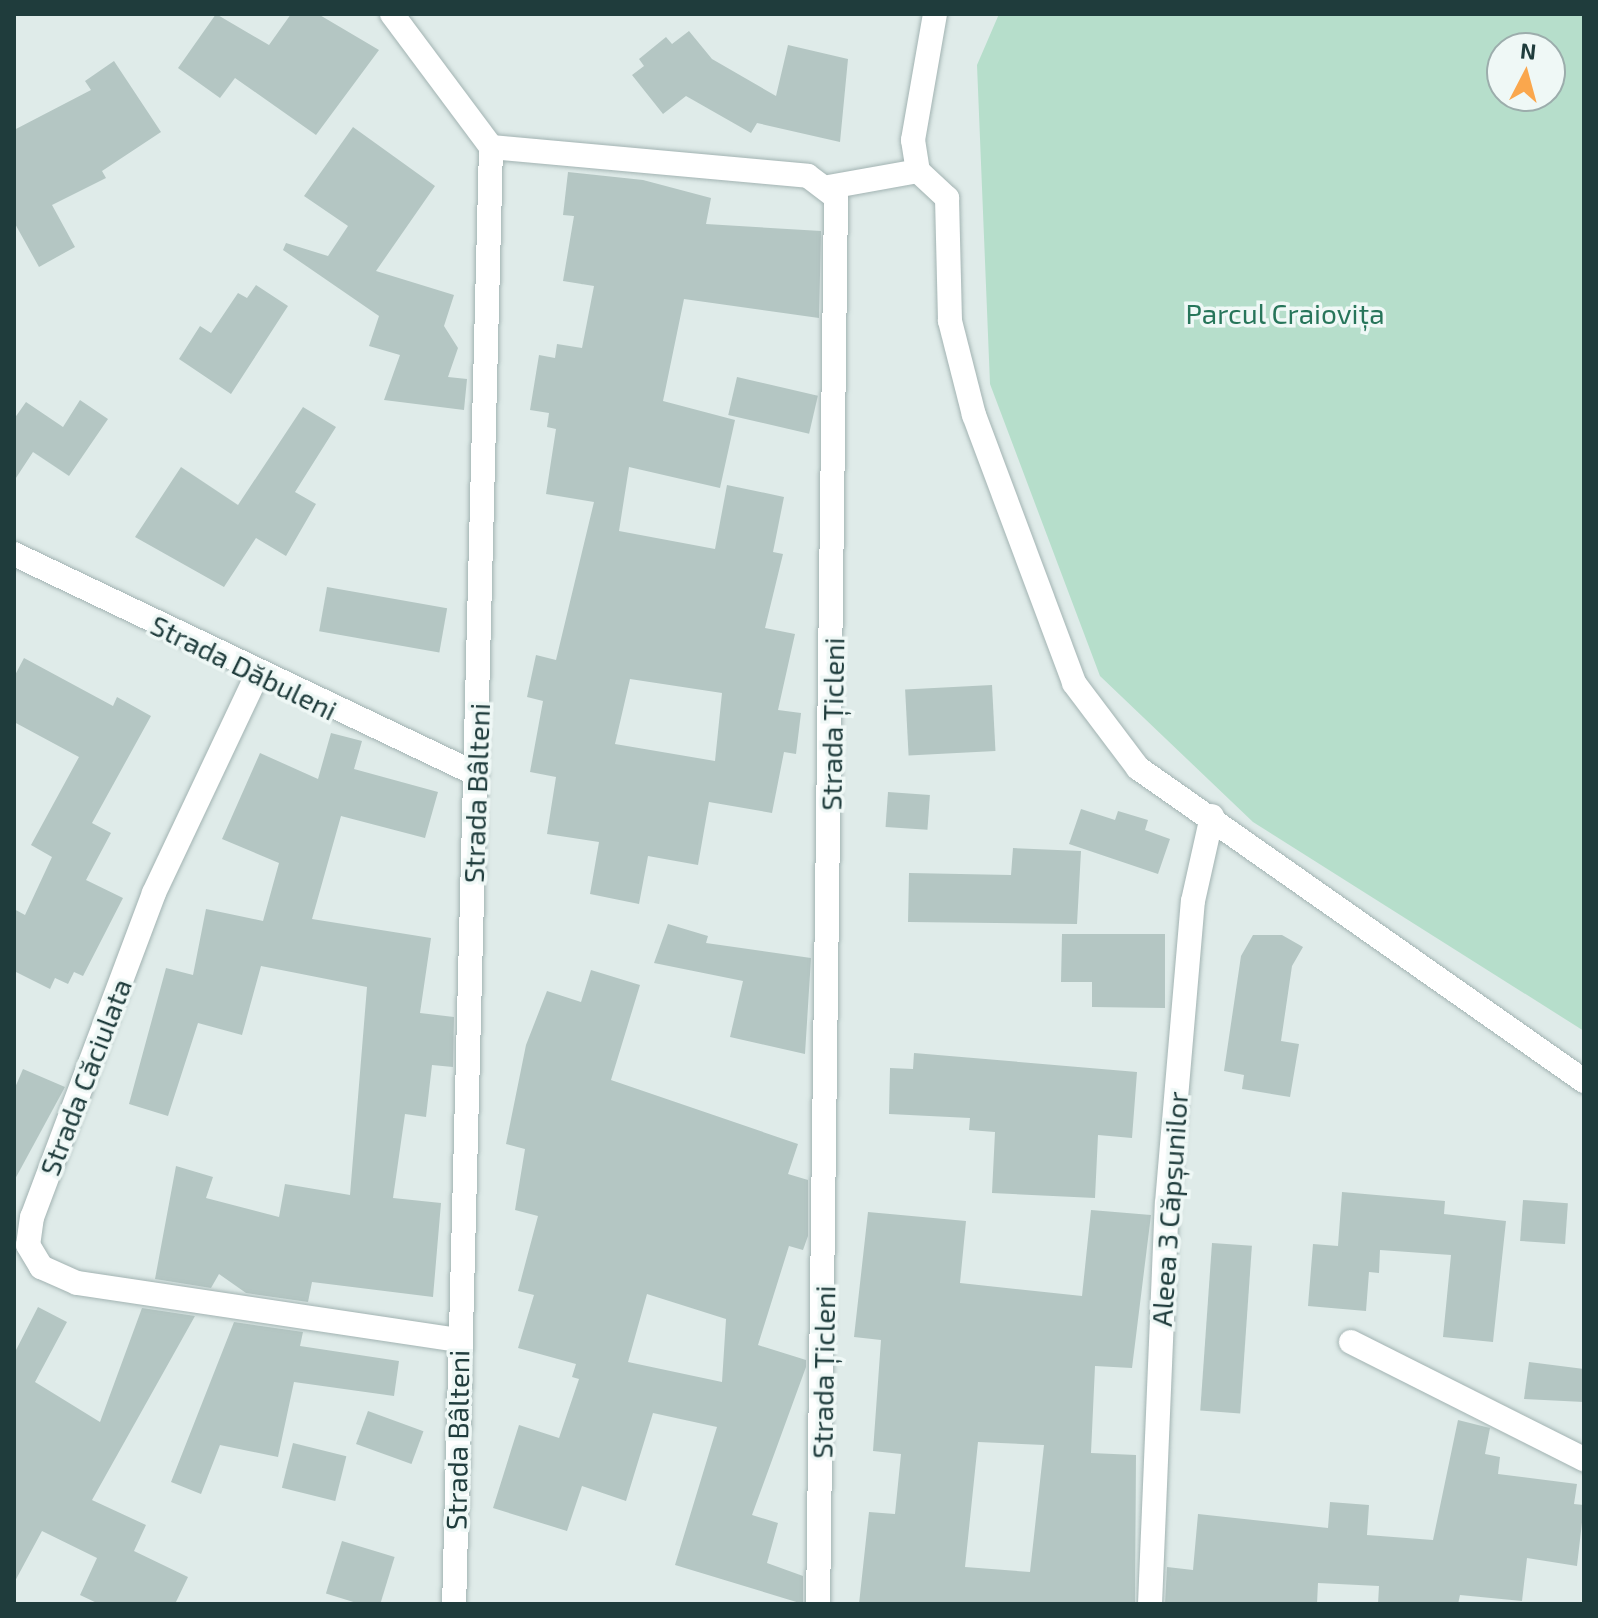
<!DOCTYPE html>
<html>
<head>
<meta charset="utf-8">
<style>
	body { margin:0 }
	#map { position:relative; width:1598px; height:1618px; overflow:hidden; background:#dfebe9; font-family:"Exo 2",sans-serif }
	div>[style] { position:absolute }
	.green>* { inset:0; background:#b6decb }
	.building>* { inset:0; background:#b4c6c3; transform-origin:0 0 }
	.roads { filter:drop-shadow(0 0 2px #a2b3b2) drop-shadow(0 0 2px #a2b3b2) }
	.minor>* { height:24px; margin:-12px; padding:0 12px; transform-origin:12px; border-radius:12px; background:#fff }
	.tertiary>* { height:24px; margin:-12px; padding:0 12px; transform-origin:12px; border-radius:12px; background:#fff }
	span { translate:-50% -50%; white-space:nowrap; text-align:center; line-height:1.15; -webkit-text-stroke:7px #eff8f6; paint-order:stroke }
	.park-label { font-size:28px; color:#27755a }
	.street-label { font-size:28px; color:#1f3c3c }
	.frame { position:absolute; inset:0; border:16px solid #1f3c3c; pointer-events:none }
	.north { position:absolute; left:1486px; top:32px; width:80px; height:80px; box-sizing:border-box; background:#eff8f6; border:2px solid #9cadac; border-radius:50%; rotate:6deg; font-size:22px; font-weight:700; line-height:32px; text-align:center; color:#1f3c3c }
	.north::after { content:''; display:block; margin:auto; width:28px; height:36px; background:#faa74d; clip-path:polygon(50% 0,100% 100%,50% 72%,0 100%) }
</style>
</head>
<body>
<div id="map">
	<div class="green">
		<div style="clip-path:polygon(evenodd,999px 14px,1584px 14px,1584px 1031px,1253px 822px,1100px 676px,990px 384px,977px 65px,999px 14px,1502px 48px,1550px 48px,1550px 96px,1502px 96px,1502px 48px)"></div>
	</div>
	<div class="building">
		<div style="clip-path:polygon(216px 14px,269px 45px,291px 14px,318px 14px,379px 50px,316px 135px,235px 78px,220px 98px,178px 68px)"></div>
		<div style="clip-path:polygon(689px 31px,712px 59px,776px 96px,788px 45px,848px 59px,840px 142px,757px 123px,751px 133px,686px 96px,663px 114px,632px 75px,644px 66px,639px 59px,666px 37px,672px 44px)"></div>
		<div style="clip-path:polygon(114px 61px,161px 132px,102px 171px,106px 178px,52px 205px,75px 247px,39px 267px,14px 222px,14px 130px,91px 90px,85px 81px)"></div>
		<div style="clip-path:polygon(353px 127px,435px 186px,376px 271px,454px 295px,444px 326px,458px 348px,448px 377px,467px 379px,464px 410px,384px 400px,400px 355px,369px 346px,379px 316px,283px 250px,286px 243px,328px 256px,348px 226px,304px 196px)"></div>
		<div style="clip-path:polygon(evenodd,568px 172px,643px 180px,711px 198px,706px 224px,821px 231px,819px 318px,684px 299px,663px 401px,735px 420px,720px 488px,629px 467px,619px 531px,715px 549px,727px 485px,784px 497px,773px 552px,783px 554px,765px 628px,795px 634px,778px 710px,801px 713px,796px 754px,784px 752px,772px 813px,709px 802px,698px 865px,648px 856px,639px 904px,590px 894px,599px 842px,547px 834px,556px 777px,530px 772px,543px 701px,527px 697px,536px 655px,556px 660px,594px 502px,546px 494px,556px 429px,547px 427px,549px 413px,530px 410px,539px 355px,555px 358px,557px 344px,582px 348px,594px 286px,563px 281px,574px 216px,563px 215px,568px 172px,630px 679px,722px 693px,715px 761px,615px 744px,630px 679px)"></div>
		<div style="clip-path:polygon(256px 285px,288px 306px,231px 394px,179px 359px,200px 326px,211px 333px,238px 293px,247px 298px)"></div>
		<div style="left:737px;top:377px;width:83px;height:39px;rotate:13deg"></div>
		<div style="clip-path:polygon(80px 400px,108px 419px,69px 476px,33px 452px,14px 481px,14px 419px,26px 402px,63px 427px)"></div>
		<div style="clip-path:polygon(303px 407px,336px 427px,295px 492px,316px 504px,286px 556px,256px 538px,224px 587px,135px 537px,181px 467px,238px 505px)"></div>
		<div style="left:327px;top:587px;width:122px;height:45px;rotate:10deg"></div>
		<div style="clip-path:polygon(24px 658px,113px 706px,117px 697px,151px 716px,92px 823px,111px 833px,86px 880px,123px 898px,83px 976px,74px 972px,68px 984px,55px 978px,50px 989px,14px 971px,14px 909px,25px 915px,52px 857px,31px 845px,79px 757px,14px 722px,14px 677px)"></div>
		<div style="left:992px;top:685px;width:66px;height:87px;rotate:87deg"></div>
		<div style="clip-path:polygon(331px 733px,362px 741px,354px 769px,438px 792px,425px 838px,341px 816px,312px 919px,431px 938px,420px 1013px,454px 1017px,453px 1067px,432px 1065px,426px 1117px,405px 1114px,393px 1198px,441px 1203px,433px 1297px,312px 1282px,308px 1302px,246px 1293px,219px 1274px,211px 1288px,155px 1279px,176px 1166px,213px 1177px,206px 1198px,279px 1217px,285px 1184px,350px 1195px,367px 987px,261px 966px,242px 1035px,198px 1023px,168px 1116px,129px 1104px,166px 968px,193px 975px,206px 909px,263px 921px,279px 863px,222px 839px,260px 753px,318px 779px)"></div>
		<div style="left:888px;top:792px;width:42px;height:35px;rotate:4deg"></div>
		<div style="clip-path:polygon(1081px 809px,1115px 820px,1118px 811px,1148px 820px,1145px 830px,1170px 839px,1158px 874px,1069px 844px)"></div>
		<div style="clip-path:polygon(1013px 848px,1081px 851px,1077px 924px,908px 922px,909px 873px,1011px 875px)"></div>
		<div style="clip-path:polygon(668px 924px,708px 936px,706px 943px,811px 958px,805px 1054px,730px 1037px,743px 981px,654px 963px)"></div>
		<div style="clip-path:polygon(1062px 934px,1165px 934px,1165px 1008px,1092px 1007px,1092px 982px,1061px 982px)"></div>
		<div style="clip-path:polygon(1253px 935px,1282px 935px,1303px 947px,1292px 966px,1281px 1041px,1299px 1044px,1290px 1097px,1242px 1089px,1244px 1075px,1224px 1071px,1241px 956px)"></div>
		<div style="clip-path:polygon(evenodd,591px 970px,640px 985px,611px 1080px,798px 1144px,788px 1174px,808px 1180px,808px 1236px,803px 1250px,789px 1246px,758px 1345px,806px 1360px,806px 1367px,752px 1515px,778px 1523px,767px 1563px,803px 1576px,803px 1604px,675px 1565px,717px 1427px,653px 1413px,626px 1501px,582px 1486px,567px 1531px,493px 1508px,519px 1425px,559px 1438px,579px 1379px,572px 1377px,576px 1364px,518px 1348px,534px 1295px,518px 1291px,538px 1216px,515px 1210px,525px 1149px,506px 1144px,526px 1045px,547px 991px,581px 1002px,591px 970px,647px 1294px,726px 1319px,722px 1382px,628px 1362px,647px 1294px)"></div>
		<div style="clip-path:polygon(914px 1053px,1137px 1072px,1132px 1138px,1098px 1135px,1095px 1198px,992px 1193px,995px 1132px,969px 1130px,970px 1118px,889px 1114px,890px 1068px,913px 1069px)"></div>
		<div style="clip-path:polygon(23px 1069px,65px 1087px,14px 1181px,14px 1090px)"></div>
		<div style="clip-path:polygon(1342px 1192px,1445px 1201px,1444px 1214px,1506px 1221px,1493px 1342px,1443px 1337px,1451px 1255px,1380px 1250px,1379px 1273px,1369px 1272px,1366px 1311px,1308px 1306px,1313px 1244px,1338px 1246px)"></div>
		<div style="left:1523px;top:1200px;width:45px;height:41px;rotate:4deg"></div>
		<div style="clip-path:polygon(evenodd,1091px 1210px,1151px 1215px,1132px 1368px,1095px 1366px,1091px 1453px,1136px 1455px,1135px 1602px,859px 1604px,869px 1512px,895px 1514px,901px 1454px,873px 1451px,881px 1340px,854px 1337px,868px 1212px,966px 1221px,960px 1283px,1082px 1296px,1091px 1210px,978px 1442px,1044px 1445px,1030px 1572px,965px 1567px,978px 1442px)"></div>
		<div style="left:1212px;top:1243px;width:40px;height:168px;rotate:4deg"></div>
		<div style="clip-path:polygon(38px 1307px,67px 1322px,35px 1382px,100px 1422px,142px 1308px,195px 1316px,92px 1500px,146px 1525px,134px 1551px,188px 1577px,175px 1604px,99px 1604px,80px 1595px,97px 1558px,42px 1531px,14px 1583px,14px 1354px)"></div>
		<div style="clip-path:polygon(234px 1322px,303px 1332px,300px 1346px,399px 1361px,394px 1396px,294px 1382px,278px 1457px,220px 1445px,201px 1494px,171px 1482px)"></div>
		<div style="clip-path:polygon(1529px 1362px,1584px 1369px,1584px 1402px,1524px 1399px)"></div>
		<div style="left:368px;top:1411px;width:59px;height:35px;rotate:20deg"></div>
		<div style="clip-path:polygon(1458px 1420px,1490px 1428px,1485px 1454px,1500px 1457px,1498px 1474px,1577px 1484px,1574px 1504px,1584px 1505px,1577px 1566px,1527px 1558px,1522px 1601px,1460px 1595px,1458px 1604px,1378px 1604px,1379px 1586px,1318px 1583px,1317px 1604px,1165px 1604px,1167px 1567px,1193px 1570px,1198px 1514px,1328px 1528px,1330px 1502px,1369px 1505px,1367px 1535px,1433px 1540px)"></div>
		<div style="left:293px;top:1443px;width:55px;height:46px;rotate:14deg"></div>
		<div style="left:342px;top:1541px;width:55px;height:55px;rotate:17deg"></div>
	</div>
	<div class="roads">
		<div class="minor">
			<div style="left:935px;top:14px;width:128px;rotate:99.9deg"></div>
			<div style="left:913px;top:140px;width:31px;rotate:81deg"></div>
			<div style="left:918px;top:171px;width:40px;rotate:43deg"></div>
			<div style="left:947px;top:198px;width:123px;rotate:88.6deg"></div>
			<div style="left:950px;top:321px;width:97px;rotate:75.7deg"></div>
			<div style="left:974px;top:415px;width:286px;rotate:69.5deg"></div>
			<div style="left:1074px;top:683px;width:106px;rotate:53deg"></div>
			<div style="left:1138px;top:768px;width:545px;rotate:35.06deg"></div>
			<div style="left:491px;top:147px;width:318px;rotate:5.2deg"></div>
			<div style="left:808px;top:176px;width:35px;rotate:37deg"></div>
			<div style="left:836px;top:197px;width:1407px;rotate:90.73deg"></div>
			<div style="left:829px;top:187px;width:90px;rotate:-10.2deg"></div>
			<div style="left:14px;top:554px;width:512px;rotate:25.46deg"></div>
			<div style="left:257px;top:675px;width:241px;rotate:115.3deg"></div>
			<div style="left:154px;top:893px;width:346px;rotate:110.6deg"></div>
			<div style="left:32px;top:1217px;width:28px;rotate:98deg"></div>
			<div style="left:28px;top:1245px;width:26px;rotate:59deg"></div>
			<div style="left:41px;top:1267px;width:39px;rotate:24deg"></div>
			<div style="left:77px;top:1283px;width:386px;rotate:8.5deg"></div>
			<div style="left:1351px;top:1342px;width:261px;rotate:26.7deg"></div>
			<div style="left:1150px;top:1604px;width:401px;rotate:-87.6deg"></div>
			<div style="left:1167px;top:1203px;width:303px;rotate:-85.1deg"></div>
			<div style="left:1193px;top:901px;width:87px;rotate:-77.4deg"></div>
		</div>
		<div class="tertiary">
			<div style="left:392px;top:14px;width:166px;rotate:53.3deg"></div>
			<div style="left:491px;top:147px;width:1457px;rotate:91.45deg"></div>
		</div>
	</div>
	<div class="park-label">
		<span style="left:1285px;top:313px">Parcul Craiovița</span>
	</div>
	<div class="street-label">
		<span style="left:244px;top:667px;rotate:26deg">Strada Dăbuleni</span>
		<span style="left:832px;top:724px;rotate:-89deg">Strada Țicleni</span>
		<span style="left:476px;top:793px;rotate:-88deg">Strada Bâlteni</span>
		<span style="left:85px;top:1077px;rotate:-69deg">Strada Căciulata</span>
		<span style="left:1169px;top:1209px;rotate:-86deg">Aleea 3 Căpșunilor</span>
		<span style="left:823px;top:1372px;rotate:-89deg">Strada Țicleni</span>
		<span style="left:457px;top:1440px;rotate:-89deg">Strada Bâlteni</span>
	</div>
	<div class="frame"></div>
	<div class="north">N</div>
</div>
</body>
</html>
